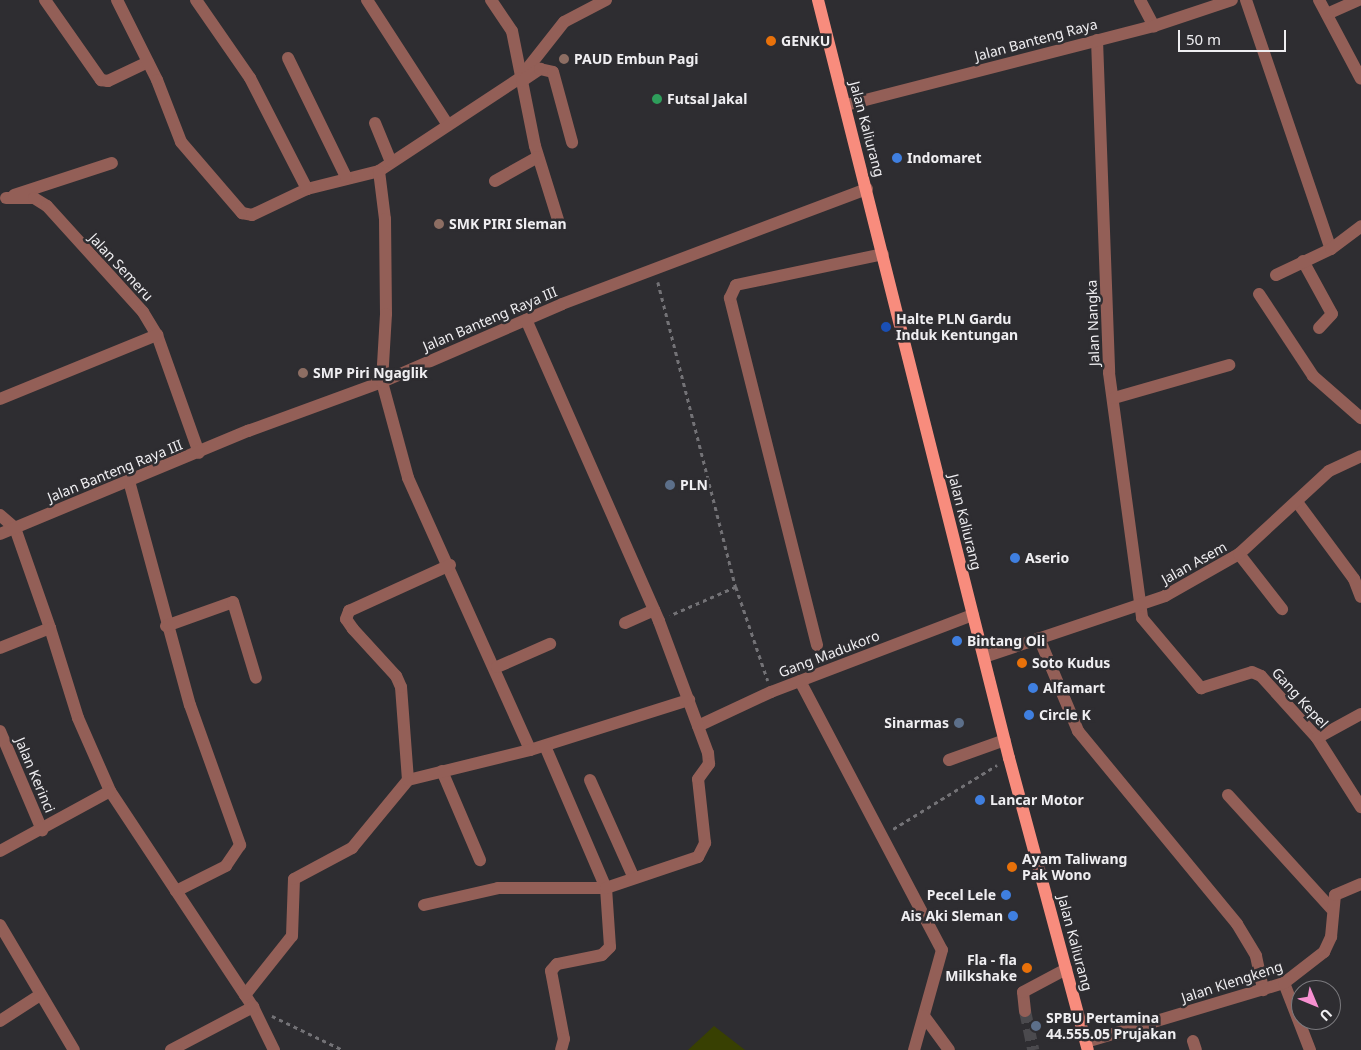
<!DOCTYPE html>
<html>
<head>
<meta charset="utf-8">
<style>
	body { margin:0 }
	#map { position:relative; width:1361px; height:1050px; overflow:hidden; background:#2e2d31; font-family:"Noto Sans",sans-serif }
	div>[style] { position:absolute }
	.green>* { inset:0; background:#384002 }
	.minor-tunnel>* { height:12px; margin-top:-6px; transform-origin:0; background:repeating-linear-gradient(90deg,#4b4a4e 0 12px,transparent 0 18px) }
	.path>* { height:2.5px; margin-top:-1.25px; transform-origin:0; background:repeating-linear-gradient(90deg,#737276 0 4px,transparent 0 8px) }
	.minor>* { height:12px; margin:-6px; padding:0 6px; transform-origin:6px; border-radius:6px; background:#935f57 }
	.major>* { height:12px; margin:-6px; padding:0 6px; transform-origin:6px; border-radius:6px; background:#f88c7d }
	.dots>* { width:14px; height:14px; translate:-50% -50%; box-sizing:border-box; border:2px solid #2e2d31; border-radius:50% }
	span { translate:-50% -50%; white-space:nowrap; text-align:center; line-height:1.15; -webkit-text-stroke:5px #2e2d31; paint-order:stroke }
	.street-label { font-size:14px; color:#efeef1 }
	.poi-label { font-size:14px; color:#efeef1; font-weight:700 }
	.left { translate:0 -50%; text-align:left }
	.right { translate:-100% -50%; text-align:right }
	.north { position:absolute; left:1291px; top:980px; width:50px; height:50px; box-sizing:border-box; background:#2e2d31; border:1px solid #7b7a7e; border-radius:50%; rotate:135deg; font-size:14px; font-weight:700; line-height:20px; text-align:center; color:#efeef1 }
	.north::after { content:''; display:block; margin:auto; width:18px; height:22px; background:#f690d0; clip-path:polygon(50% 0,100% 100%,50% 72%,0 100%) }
	.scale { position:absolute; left:1178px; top:30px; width:108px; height:22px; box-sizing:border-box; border:2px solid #efeef1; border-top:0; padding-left:6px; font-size:15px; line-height:18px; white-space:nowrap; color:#efeef1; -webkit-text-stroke:4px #2e2d31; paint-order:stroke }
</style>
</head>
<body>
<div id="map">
	<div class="green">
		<div style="clip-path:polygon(714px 1026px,745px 1050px,688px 1050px)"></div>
	</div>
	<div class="minor-tunnel">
		<div style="left:1025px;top:1011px;width:40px;rotate:78deg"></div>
	</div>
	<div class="path">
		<div style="left:658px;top:282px;width:315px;rotate:75.7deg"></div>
		<div style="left:736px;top:587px;width:72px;rotate:156.3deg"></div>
		<div style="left:736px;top:587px;width:99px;rotate:71.2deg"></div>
		<div style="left:893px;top:829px;width:122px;rotate:-31.6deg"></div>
		<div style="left:272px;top:1016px;width:79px;rotate:25.6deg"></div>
	</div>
	<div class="minor">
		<div style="left:45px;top:0;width:98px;rotate:55deg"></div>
		<div style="left:101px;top:80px;width:7px;rotate:8deg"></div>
		<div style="left:108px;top:81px;width:44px;rotate:-25.4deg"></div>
		<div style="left:117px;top:0;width:89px;rotate:63.4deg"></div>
		<div style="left:157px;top:80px;width:66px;rotate:68.8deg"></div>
		<div style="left:181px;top:142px;width:94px;rotate:49.3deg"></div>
		<div style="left:242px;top:213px;width:10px;rotate:11deg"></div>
		<div style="left:252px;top:215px;width:61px;rotate:-25.3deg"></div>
		<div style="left:307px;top:189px;width:74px;rotate:-14deg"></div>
		<div style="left:196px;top:0;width:95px;rotate:55.3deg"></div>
		<div style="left:250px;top:78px;width:125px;rotate:62.8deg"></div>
		<div style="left:367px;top:0;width:149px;rotate:57.1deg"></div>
		<div style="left:491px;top:0;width:37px;rotate:56deg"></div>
		<div style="left:512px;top:31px;width:117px;rotate:78.7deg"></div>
		<div style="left:535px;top:146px;width:81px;rotate:72.7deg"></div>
		<div style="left:606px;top:0;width:47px;rotate:152.4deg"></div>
		<div style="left:564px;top:22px;width:71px;rotate:128.2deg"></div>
		<div style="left:520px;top:78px;width:169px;rotate:146.6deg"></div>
		<div style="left:379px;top:171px;width:48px;rotate:82.9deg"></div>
		<div style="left:385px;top:219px;width:95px;rotate:89.4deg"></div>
		<div style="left:386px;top:314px;width:68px;rotate:93.4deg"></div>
		<div style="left:382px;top:382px;width:99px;rotate:74.8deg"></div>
		<div style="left:408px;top:478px;width:298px;rotate:65.8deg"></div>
		<div style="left:530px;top:750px;width:167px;rotate:-17.5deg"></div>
		<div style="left:1140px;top:0;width:30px;rotate:62deg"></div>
		<div style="left:1246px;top:0;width:263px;rotate:71.2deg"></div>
		<div style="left:1319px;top:0;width:89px;rotate:62deg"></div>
		<div style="left:1327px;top:14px;width:35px;rotate:-24deg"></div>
		<div style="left:1097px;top:40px;width:333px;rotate:87.9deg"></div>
		<div style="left:1109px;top:373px;width:247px;rotate:82.3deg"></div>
		<div style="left:1142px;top:618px;width:92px;rotate:49.9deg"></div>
		<div style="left:1201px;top:688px;width:53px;rotate:-17.4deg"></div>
		<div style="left:1252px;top:672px;width:10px;rotate:24deg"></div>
		<div style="left:1261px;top:676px;width:84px;rotate:47.9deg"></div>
		<div style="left:1317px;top:738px;width:82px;rotate:57.5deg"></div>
		<div style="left:288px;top:58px;width:132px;rotate:64deg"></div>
		<div style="left:522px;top:81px;width:22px;rotate:-34deg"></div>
		<div style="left:540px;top:69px;width:13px;rotate:13deg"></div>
		<div style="left:553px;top:72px;width:73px;rotate:74.8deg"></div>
		<div style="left:846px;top:105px;width:318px;rotate:-14.4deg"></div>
		<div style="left:1154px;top:26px;width:82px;rotate:-18.4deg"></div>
		<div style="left:375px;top:123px;width:42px;rotate:67.7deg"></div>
		<div style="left:495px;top:181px;width:49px;rotate:-29.2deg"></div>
		<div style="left:14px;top:195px;width:103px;rotate:-18.1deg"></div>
		<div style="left:6px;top:198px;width:28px"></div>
		<div style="left:34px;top:198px;width:15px;rotate:32deg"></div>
		<div style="left:47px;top:206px;width:143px;rotate:47.8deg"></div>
		<div style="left:143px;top:312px;width:27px;rotate:59deg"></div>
		<div style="left:157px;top:335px;width:125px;rotate:70.4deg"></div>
		<div style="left:1303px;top:261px;width:60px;rotate:61.3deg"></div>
		<div style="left:1332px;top:314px;width:19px;rotate:133deg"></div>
		<div style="left:1276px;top:275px;width:61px;rotate:-25.3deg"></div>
		<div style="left:1331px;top:249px;width:38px;rotate:-37deg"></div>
		<div style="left:1259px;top:294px;width:98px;rotate:56.6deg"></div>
		<div style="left:1313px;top:376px;width:64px;rotate:41.2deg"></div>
		<div style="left:1114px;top:398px;width:120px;rotate:-16deg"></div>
		<div style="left:0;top:399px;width:170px;rotate:-22.2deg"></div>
		<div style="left:129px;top:481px;width:232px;rotate:74.8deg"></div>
		<div style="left:190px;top:705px;width:149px;rotate:70.3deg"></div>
		<div style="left:240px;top:845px;width:25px;rotate:124deg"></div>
		<div style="left:226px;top:866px;width:56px;rotate:153.4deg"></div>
		<div style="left:1297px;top:502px;width:96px;rotate:53.5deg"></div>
		<div style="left:1354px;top:579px;width:19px;rotate:69deg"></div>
		<div style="left:0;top:515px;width:20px;rotate:41deg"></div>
		<div style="left:15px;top:528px;width:106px;rotate:70.7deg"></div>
		<div style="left:0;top:534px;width:269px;rotate:-22.6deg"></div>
		<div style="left:248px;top:431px;width:143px;rotate:-20.1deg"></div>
		<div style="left:382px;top:382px;width:196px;rotate:-23.4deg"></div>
		<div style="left:562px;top:304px;width:326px;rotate:-20.7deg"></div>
		<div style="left:1239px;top:554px;width:70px;rotate:52deg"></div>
		<div style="left:625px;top:623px;width:32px;rotate:-24deg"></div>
		<div style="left:166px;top:626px;width:71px;rotate:-19.7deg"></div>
		<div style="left:233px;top:602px;width:79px;rotate:73.2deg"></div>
		<div style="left:1039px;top:638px;width:101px;rotate:67.2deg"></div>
		<div style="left:1078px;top:731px;width:250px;rotate:50.5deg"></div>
		<div style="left:1237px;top:924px;width:37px;rotate:59deg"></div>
		<div style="left:1256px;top:956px;width:35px;rotate:78deg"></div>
		<div style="left:817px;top:645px;width:358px;rotate:-104.1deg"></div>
		<div style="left:730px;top:298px;width:14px;rotate:-65deg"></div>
		<div style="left:736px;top:285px;width:150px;rotate:-11.9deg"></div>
		<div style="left:0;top:648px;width:54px;rotate:-21.8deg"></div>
		<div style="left:50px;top:628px;width:94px;rotate:72.7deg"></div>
		<div style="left:78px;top:718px;width:80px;rotate:66.3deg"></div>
		<div style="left:110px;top:791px;width:259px;rotate:56.5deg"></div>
		<div style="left:253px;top:1007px;width:48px;rotate:64deg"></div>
		<div style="left:984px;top:657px;width:191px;rotate:-18.6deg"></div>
		<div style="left:1165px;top:596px;width:85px;rotate:-29.6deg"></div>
		<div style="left:1239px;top:554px;width:122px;rotate:-42.7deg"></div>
		<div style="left:1329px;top:471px;width:35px;rotate:-25deg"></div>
		<div style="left:497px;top:667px;width:58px;rotate:-23.5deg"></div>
		<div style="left:800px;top:681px;width:304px;rotate:62.2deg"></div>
		<div style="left:942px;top:950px;width:104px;rotate:105.6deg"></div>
		<div style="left:698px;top:726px;width:81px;rotate:-25deg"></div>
		<div style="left:771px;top:692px;width:216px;rotate:-20.9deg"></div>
		<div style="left:0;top:731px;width:108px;rotate:67deg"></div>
		<div style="left:1317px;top:738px;width:50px;rotate:-28.6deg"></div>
		<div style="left:545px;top:746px;width:155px;rotate:66.8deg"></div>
		<div style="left:606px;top:888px;width:59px;rotate:86.1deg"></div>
		<div style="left:610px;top:947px;width:11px;rotate:135deg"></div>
		<div style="left:602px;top:955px;width:46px;rotate:168.7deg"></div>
		<div style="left:557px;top:964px;width:9px;rotate:131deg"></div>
		<div style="left:551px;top:971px;width:69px;rotate:79.2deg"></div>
		<div style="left:564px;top:1039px;width:11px;rotate:105deg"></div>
		<div style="left:949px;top:760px;width:59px;rotate:-19.7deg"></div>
		<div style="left:442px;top:771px;width:97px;rotate:66.9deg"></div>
		<div style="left:408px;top:780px;width:126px;rotate:-13.8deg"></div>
		<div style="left:590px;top:780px;width:105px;rotate:65.9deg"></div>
		<div style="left:1228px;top:795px;width:153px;rotate:47.7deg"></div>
		<div style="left:0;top:851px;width:125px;rotate:-28.6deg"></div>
		<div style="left:424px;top:905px;width:76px;rotate:-12.9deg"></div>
		<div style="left:498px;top:888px;width:108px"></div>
		<div style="left:606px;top:888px;width:97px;rotate:-18.6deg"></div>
		<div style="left:698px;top:857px;width:16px;rotate:-63deg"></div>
		<div style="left:705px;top:843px;width:64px;rotate:-96.2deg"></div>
		<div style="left:698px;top:779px;width:19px;rotate:-54deg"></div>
		<div style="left:709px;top:764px;width:11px;rotate:-95deg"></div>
		<div style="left:708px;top:753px;width:141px;rotate:-110.4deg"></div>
		<div style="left:659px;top:621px;width:329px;rotate:-113.8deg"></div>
		<div style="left:0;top:925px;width:145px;rotate:59.4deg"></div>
		<div style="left:1284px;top:983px;width:72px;rotate:68.8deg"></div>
		<div style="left:245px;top:995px;width:75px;rotate:-51.5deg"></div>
		<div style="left:292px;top:936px;width:57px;rotate:-88deg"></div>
		<div style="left:294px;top:879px;width:66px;rotate:-28.1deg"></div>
		<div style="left:352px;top:848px;width:88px;rotate:-50.5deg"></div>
		<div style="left:408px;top:780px;width:93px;rotate:-94.3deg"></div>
		<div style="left:401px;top:687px;width:12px;rotate:-114deg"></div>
		<div style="left:396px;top:676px;width:64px;rotate:-132.5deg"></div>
		<div style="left:353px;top:629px;width:12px;rotate:-125deg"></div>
		<div style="left:346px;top:619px;width:9px;rotate:-69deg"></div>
		<div style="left:349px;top:611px;width:111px;rotate:-24.5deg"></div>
		<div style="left:1025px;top:1011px;width:19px;rotate:-96deg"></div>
		<div style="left:1023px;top:992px;width:49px;rotate:-28.1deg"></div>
		<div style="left:924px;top:1016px;width:42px;rotate:53.7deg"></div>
		<div style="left:0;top:1021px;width:48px;rotate:-33deg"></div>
		<div style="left:1193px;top:1041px;width:9px;rotate:72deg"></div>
		<div style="left:1086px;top:1042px;width:207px;rotate:-16.6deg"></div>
		<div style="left:1284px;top:983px;width:51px;rotate:-37.8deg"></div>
		<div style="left:1324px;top:952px;width:17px;rotate:-65deg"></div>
		<div style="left:1331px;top:937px;width:42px;rotate:-84.6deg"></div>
		<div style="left:1335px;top:895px;width:28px;rotate:-23deg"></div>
		<div style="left:171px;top:1050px;width:93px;rotate:-27.7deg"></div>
	</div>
	<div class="major">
		<div style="left:818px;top:0;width:782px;rotate:75.86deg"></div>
		<div style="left:1009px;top:758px;width:302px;rotate:74.9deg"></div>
	</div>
	<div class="dots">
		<div style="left:771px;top:41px;background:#e8710a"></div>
		<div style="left:564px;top:59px;background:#8d6e63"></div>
		<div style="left:657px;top:99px;background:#2e9e5b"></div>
		<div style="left:897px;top:158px;background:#3f7fe0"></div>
		<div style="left:439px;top:224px;background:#8d6e63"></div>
		<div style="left:886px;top:327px;background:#1a4fb4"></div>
		<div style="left:303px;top:373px;background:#8d6e63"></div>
		<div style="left:670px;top:485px;background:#5c6f8a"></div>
		<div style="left:1015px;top:558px;background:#3f7fe0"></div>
		<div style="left:957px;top:641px;background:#3f7fe0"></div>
		<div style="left:1022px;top:663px;background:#e8710a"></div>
		<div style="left:1033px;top:688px;background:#3f7fe0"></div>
		<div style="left:1029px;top:715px;background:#3f7fe0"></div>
		<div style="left:959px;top:723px;background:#5c6f8a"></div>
		<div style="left:980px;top:800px;background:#3f7fe0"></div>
		<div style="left:1012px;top:867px;background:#e8710a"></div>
		<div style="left:1006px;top:895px;background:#3f7fe0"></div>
		<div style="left:1013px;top:916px;background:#3f7fe0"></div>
		<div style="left:1027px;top:968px;background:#e8710a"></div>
		<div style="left:1036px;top:1026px;background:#5c6f8a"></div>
	</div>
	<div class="street-label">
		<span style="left:1036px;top:40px;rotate:-15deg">Jalan Banteng Raya</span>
		<span style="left:867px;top:129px;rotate:75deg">Jalan Kaliurang</span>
		<span style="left:121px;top:267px;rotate:47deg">Jalan Semeru</span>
		<span style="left:490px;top:319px;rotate:-23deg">Jalan Banteng Raya III</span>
		<span style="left:1093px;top:323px;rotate:-92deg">Jalan Nangka</span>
		<span style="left:115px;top:471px;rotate:-22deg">Jalan Banteng Raya III</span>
		<span style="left:965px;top:522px;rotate:76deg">Jalan Kaliurang</span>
		<span style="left:1194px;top:563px;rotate:-29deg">Jalan Asem</span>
		<span style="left:829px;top:654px;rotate:-21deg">Gang Madukoro</span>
		<span style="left:1300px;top:698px;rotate:48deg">Gang Kepel</span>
		<span style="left:35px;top:775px;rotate:67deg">Jalan Kerinci</span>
		<span style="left:1075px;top:943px;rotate:75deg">Jalan Kaliurang</span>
		<span style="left:1232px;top:982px;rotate:-18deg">Jalan Klengkeng</span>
	</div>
	<div class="poi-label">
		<span class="left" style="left:781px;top:41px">GENKU</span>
		<span class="left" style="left:574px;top:59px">PAUD Embun Pagi</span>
		<span class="left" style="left:667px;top:99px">Futsal Jakal</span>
		<span class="left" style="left:907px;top:158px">Indomaret</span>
		<span class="left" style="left:449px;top:224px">SMK PIRI Sleman</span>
		<span class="left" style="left:896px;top:327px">Halte PLN Gardu<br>Induk Kentungan</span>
		<span class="left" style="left:313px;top:373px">SMP Piri Ngaglik</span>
		<span class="left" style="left:680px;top:485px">PLN</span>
		<span class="left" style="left:1025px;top:558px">Aserio</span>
		<span class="left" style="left:967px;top:641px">Bintang Oli</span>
		<span class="left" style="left:1032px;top:663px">Soto Kudus</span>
		<span class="left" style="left:1043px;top:688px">Alfamart</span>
		<span class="left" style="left:1039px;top:715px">Circle K</span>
		<span class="right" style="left:949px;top:723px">Sinarmas</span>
		<span class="left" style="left:990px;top:800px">Lancar Motor</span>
		<span class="left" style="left:1022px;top:867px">Ayam Taliwang<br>Pak Wono</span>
		<span class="right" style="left:996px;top:895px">Pecel Lele</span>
		<span class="right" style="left:1003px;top:916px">Ais Aki Sleman</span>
		<span class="right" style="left:1017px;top:968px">Fla - fla<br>Milkshake</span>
		<span class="left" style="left:1046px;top:1026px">SPBU Pertamina<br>44.555.05 Prujakan</span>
	</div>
	<div class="north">U</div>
	<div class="scale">50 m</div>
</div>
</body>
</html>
